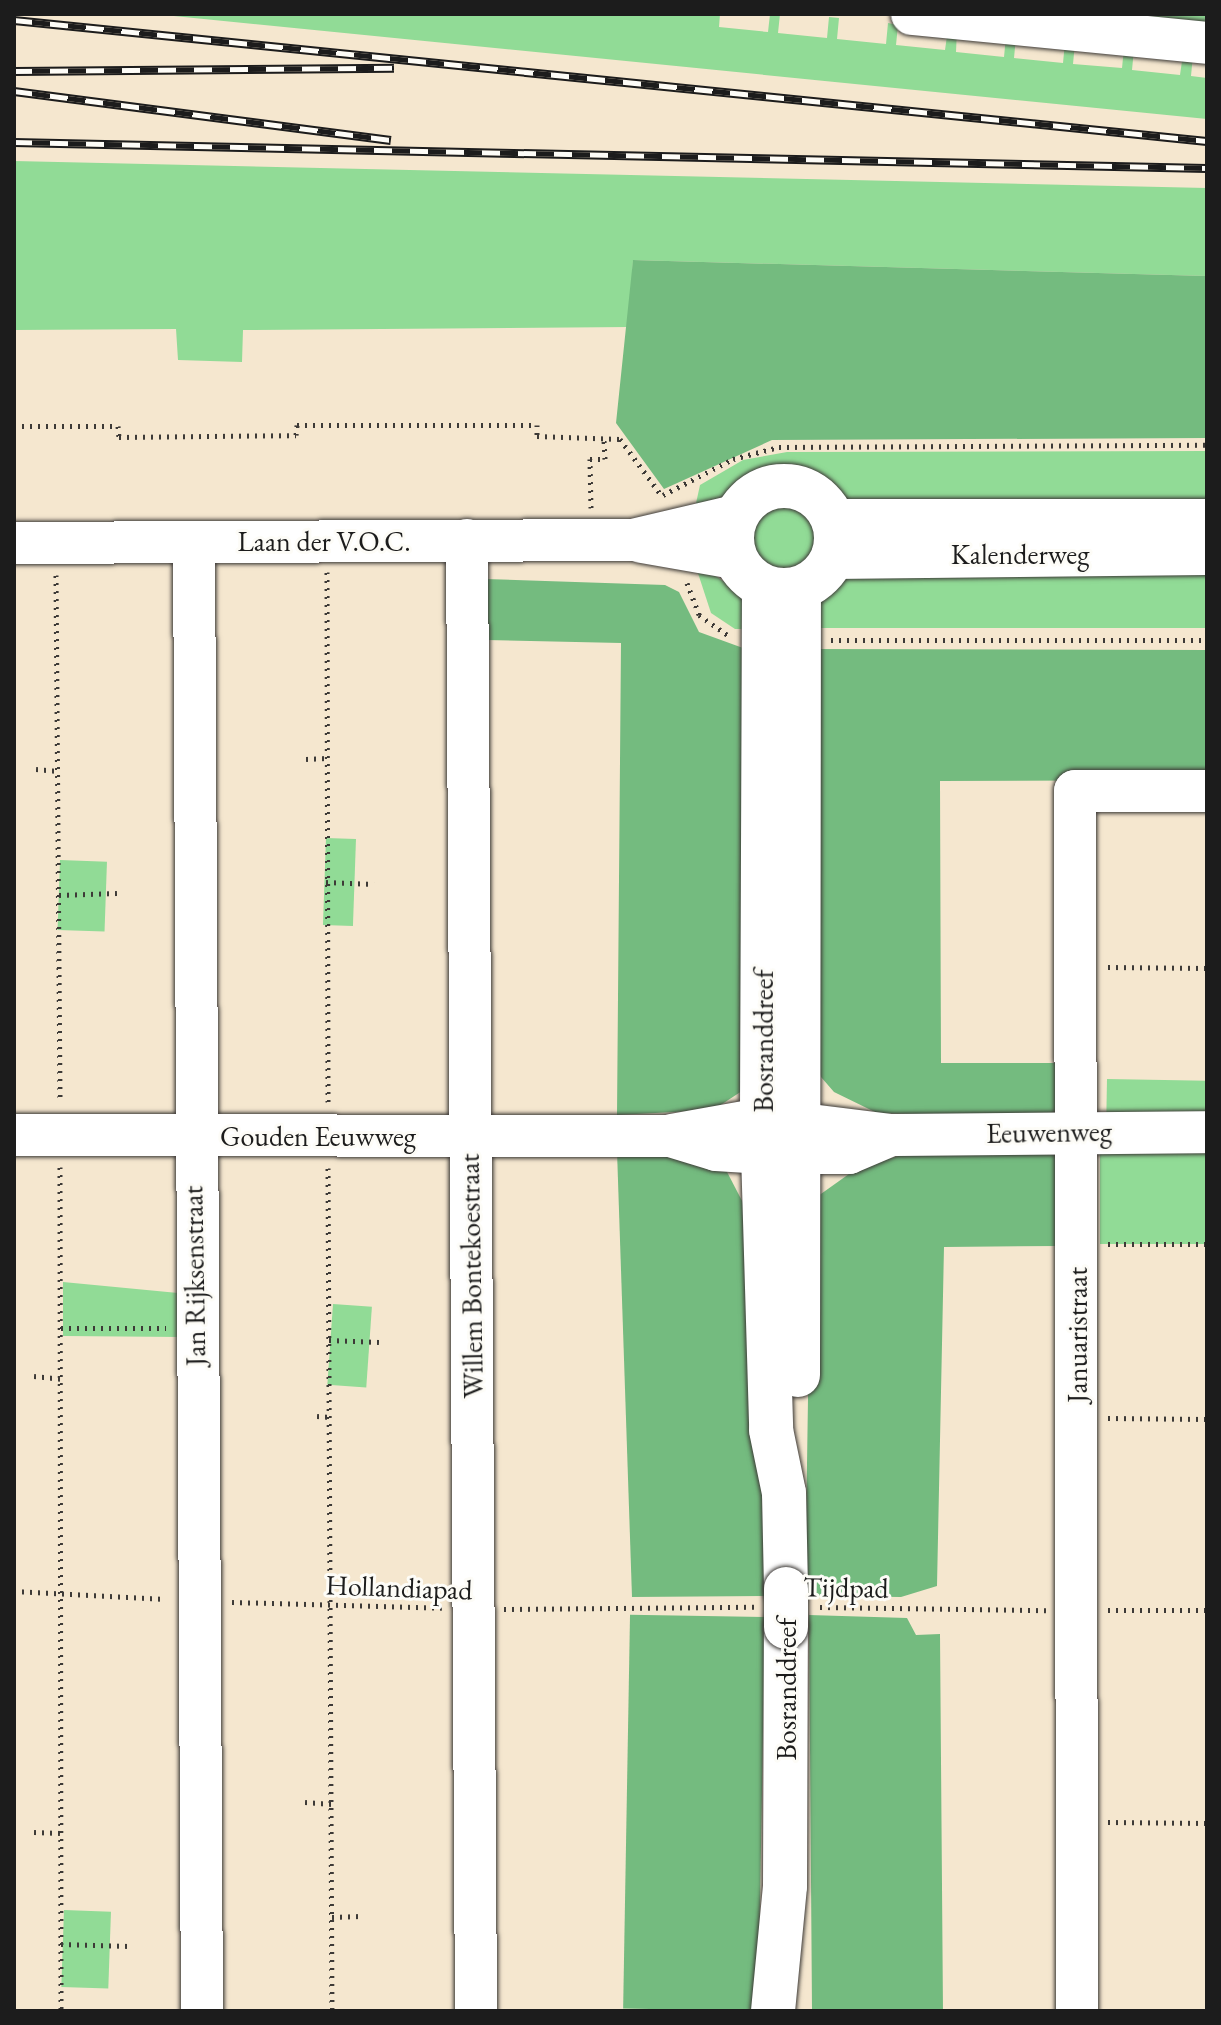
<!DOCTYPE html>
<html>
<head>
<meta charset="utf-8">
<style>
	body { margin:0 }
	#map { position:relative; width:1221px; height:2025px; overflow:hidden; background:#f5e7cf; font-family:"EB Garamond",serif }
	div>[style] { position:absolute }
	.green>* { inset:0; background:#91db96; transform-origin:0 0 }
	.round { border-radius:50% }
	.forest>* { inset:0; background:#74bb7f; transform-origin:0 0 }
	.path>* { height:5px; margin-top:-2.5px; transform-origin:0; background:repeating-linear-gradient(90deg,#3d3a37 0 2px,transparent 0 8px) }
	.roads { filter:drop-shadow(0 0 2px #3d3a37) drop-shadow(0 0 2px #3d3a37) }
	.minor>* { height:42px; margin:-21px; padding:0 21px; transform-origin:21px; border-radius:21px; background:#fff }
	.major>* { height:44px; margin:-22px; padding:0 22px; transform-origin:22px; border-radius:22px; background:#fff }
	.major>.ring { margin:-22px; padding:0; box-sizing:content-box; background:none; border:44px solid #fff; border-radius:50% }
	.rail>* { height:9px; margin-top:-4.5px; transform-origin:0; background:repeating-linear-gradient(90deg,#fdfcf7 0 18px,#1c1c1c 0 36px); box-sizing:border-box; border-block:2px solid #1c1c1c }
	.bridges { filter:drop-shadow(0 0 2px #3d3a37) drop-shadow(0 0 2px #3d3a37) }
	.major-bridge>* { height:44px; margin:-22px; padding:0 22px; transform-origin:22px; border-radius:22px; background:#fff }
	span { translate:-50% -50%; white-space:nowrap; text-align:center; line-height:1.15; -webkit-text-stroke:6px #fdfcf7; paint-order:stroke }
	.street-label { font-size:28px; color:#1c1c1c }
	.frame { position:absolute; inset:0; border:16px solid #1c1c1c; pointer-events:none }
</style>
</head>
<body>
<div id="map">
	<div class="green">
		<div style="clip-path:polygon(154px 14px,720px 14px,719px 27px,768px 32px,770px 14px,780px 14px,778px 33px,827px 38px,829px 17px,839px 18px,837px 39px,886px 44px,888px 23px,898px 25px,896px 45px,945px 50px,948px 29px,957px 30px,956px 52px,1004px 57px,1006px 36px,1016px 37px,1014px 58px,1063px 63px,1065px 42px,1075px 43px,1073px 64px,1122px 68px,1124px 48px,1134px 49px,1132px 70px,1180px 75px,1183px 54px,1193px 55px,1191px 76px,1207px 78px,1207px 119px)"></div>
		<div style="clip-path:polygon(1133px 14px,1207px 14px,1207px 26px,1134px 18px)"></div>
		<div style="clip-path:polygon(14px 161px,1207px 188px,1207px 276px,633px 260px,630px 327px,243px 330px,242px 362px,178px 360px,176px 329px,14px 330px)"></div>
		<div style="clip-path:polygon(1207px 451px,1207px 514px,837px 501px,791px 472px,750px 480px,693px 517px,700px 485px,743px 460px,787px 452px)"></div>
		<div class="round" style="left:745px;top:504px;width:72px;height:72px"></div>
		<div style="clip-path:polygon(694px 561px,739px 592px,753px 629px,735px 629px,711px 613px)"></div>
		<div style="clip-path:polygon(1207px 562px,1207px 628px,810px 628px,818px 599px,840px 574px)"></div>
		<div style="left:326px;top:838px;width:30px;height:87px;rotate:2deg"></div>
		<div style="left:60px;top:860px;width:47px;height:70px;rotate:2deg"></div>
		<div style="left:1107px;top:1079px;width:100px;height:37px;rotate:1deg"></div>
		<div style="left:1100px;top:1149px;width:107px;height:95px"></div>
		<div style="clip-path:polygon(63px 1282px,178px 1293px,181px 1337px,63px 1336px)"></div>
		<div style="left:333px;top:1304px;width:39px;height:81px;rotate:4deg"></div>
		<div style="left:64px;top:1910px;width:47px;height:77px;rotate:2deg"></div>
	</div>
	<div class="forest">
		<div style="clip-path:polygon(633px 260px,1207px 276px,1207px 438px,772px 440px,664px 489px,616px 423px)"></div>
		<div style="clip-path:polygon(485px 579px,665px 585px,679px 592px,699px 632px,754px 652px,745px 1089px,713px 1110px,617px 1115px,621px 643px,486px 640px)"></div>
		<div style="clip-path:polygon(810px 649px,1207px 650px,1207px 780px,940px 781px,941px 1063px,1057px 1063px,1057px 1118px,877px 1113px,834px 1092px,821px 1077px,811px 1054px)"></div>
		<div style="clip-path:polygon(617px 1151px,696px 1155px,726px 1170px,752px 1220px,766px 1596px,632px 1597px)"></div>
		<div style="clip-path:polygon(911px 1152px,1057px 1153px,1058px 1246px,944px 1247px,937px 1586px,901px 1597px,805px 1596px,811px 1201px,856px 1169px)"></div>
		<div style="clip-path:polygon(809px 1615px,907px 1618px,916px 1635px,940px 1634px,943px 2011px,812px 2011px)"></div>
		<div style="left:765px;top:1617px;width:394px;height:135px;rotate:91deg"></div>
	</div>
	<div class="path">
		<div style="left:14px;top:426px;width:104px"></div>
		<div style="left:118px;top:426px;width:11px;rotate:85deg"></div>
		<div style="left:119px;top:437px;width:177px;rotate:-0.6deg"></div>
		<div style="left:296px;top:435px;width:10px;rotate:-84deg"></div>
		<div style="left:297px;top:425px;width:240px"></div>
		<div style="left:537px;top:425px;width:11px;rotate:90deg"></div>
		<div style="left:537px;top:436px;width:83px;rotate:2.1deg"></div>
		<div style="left:620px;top:439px;width:71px;rotate:53.6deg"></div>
		<div style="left:663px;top:495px;width:79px;rotate:-27.2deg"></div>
		<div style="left:733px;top:459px;width:48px;rotate:-14.6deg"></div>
		<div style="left:779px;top:447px;width:428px;rotate:-0.3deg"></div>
		<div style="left:591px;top:508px;width:49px;rotate:-91.2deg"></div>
		<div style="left:590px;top:459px;width:15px"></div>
		<div style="left:605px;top:459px;width:21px;rotate:-93deg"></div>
		<div style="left:327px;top:572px;width:530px;rotate:89.89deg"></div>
		<div style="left:56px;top:575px;width:526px;rotate:89.56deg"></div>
		<div style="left:687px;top:583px;width:34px;rotate:69deg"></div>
		<div style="left:699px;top:615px;width:38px;rotate:35deg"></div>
		<div style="left:831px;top:640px;width:376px"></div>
		<div style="left:306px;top:759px;width:21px;rotate:-3deg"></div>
		<div style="left:36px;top:769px;width:22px;rotate:5deg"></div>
		<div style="left:326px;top:882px;width:48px;rotate:2.4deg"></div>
		<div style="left:59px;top:895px;width:58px;rotate:-2deg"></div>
		<div style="left:1108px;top:967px;width:99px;rotate:0.6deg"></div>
		<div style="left:60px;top:1167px;width:844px;rotate:89.93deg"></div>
		<div style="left:328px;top:1168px;width:843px;rotate:89.73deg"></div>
		<div style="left:1108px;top:1244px;width:99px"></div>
		<div style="left:61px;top:1328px;width:105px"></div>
		<div style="left:329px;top:1340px;width:50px;rotate:2.3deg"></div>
		<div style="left:34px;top:1376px;width:27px;rotate:6deg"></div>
		<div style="left:317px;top:1416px;width:13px;rotate:4deg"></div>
		<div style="left:1108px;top:1418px;width:99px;rotate:0.6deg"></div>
		<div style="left:14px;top:1591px;width:152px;rotate:3deg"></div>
		<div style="left:232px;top:1602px;width:210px;rotate:1.6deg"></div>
		<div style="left:820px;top:1607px;width:226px;rotate:0.8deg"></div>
		<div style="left:504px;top:1609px;width:250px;rotate:-0.5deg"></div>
		<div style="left:1108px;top:1610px;width:99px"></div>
		<div style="left:305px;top:1802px;width:27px;rotate:4deg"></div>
		<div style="left:1108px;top:1822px;width:99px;rotate:0.6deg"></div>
		<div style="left:34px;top:1832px;width:26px;rotate:2deg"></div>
		<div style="left:332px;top:1917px;width:29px;rotate:-2deg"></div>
		<div style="left:61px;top:1944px;width:68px;rotate:1.7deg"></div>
	</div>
	<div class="roads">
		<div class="minor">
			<div style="left:912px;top:14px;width:296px;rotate:5.6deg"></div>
			<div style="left:467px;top:540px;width:1471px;rotate:89.65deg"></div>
			<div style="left:194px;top:542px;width:1469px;rotate:89.69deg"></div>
			<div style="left:642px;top:542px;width:93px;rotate:9.9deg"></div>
			<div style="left:14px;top:543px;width:619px;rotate:-0.28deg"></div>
			<div style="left:633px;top:540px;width:105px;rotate:-13.2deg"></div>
			<div style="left:14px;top:1135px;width:656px;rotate:0.09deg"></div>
			<div style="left:670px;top:1136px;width:48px;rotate:16.9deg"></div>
			<div style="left:716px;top:1150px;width:48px;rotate:3.6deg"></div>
			<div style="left:764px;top:1153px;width:85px"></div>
			<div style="left:849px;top:1153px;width:46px;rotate:-23.2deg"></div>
			<div style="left:672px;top:1135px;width:91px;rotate:-10.1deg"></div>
			<div style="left:762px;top:1119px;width:130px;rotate:7.1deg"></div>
			<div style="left:891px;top:1135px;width:316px;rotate:-0.5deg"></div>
			<div style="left:1077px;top:2011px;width:1220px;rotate:-90.09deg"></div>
			<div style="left:1075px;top:791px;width:132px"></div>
		</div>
		<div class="major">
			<div class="ring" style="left:732px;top:486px;width:60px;height:60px"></div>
			<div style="left:834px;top:521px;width:373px"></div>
			<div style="left:833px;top:557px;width:374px;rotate:-0.6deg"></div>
			<div style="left:764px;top:588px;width:531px;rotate:90.22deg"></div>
			<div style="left:762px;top:1119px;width:311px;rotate:88.3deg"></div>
			<div style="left:771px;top:1430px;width:64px;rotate:78.3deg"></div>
			<div style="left:784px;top:1493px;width:96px;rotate:88.8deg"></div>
			<div style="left:798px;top:1375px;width:786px;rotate:-89.93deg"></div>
			<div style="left:773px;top:2011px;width:126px;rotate:-84.5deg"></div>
			<div style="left:785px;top:1886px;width:259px;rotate:-89.8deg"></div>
		</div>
	</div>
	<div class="rail">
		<div style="left:14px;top:20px;width:1199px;rotate:5.79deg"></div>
		<div style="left:14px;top:71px;width:380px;rotate:-0.5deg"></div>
		<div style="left:14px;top:91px;width:380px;rotate:7.4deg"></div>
		<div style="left:14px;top:142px;width:1193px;rotate:1.25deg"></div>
	</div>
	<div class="bridges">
		<div class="major-bridge">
			<div style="left:786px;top:1589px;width:38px;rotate:90deg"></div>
		</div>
	</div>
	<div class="street-label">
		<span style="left:324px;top:541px">Laan der V.O.C.</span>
		<span style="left:1020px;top:554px">Kalenderweg</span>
		<span style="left:763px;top:1041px;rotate:-90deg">Bosranddreef</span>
		<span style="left:1049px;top:1132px;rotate:-1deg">Eeuwenweg</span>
		<span style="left:318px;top:1136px">Gouden Eeuwweg</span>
		<span style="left:194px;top:1276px;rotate:-91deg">Jan Rijksenstraat</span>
		<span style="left:471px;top:1276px;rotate:-91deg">Willem Bontekoestraat</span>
		<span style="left:1077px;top:1335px;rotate:-90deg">Januaristraat</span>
		<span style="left:399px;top:1587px;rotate:2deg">Hollandiapad</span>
		<span style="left:846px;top:1587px;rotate:1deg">Tijdpad</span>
		<span style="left:786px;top:1689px;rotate:-90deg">Bosranddreef</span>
	</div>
	<div class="frame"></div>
</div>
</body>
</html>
